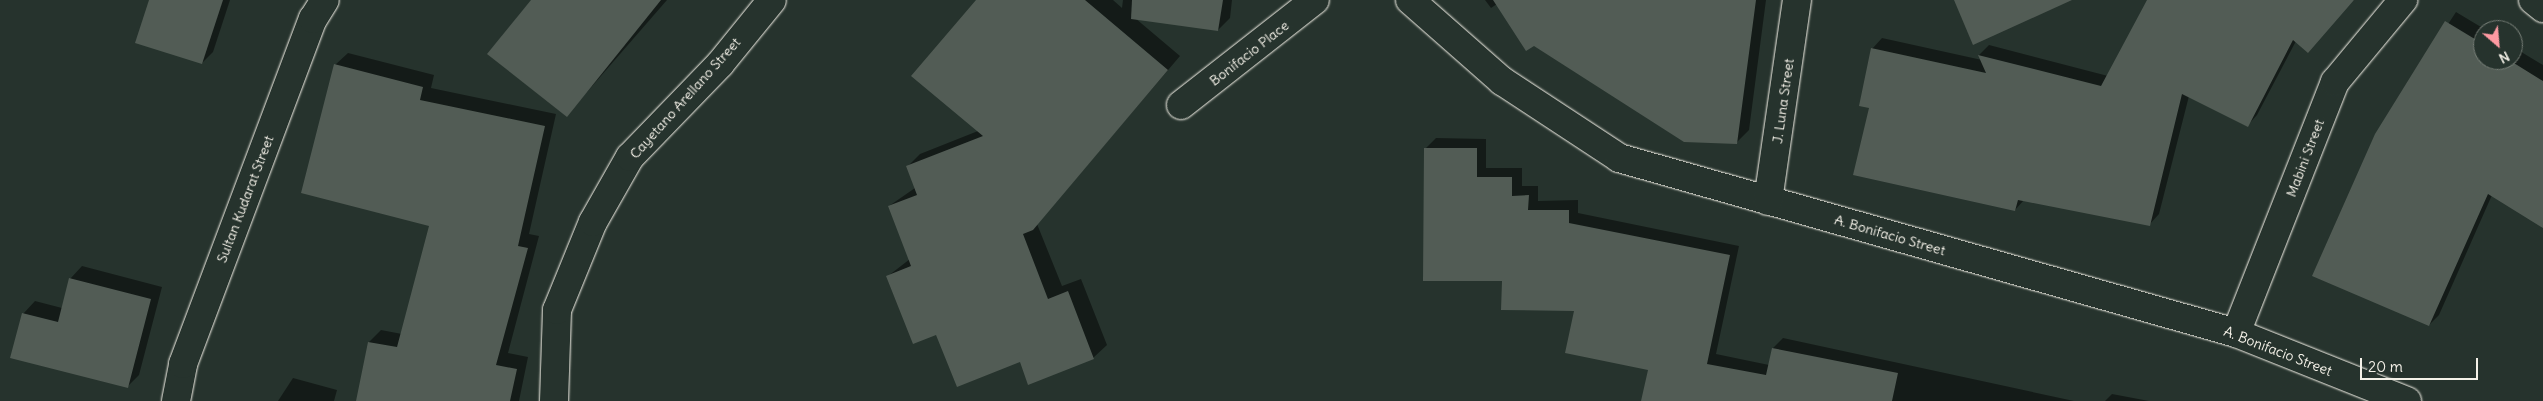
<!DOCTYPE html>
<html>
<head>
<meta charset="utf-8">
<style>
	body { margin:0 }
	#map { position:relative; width:2543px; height:401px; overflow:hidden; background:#26332d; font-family:Delius,sans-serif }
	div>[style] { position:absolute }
	.shadow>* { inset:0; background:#0007 }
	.building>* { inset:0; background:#525c55 }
	.roads { filter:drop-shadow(0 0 1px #f4f1e8) drop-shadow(0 0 1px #f4f1e8) }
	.minor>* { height:28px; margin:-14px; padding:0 14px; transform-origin:14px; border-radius:14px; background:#26332d }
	span { translate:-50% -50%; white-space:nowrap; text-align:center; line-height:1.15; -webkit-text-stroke:5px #26332d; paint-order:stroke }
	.street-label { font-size:14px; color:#f4f1e8 }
	.north { position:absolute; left:2473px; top:20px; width:50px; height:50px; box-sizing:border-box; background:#26332d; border:1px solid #787f78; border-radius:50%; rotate:153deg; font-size:14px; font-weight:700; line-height:20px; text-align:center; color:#f4f1e8 }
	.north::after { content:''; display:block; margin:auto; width:18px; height:22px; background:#ff9aa2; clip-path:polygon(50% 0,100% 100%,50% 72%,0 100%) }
	.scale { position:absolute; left:2360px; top:358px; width:118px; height:22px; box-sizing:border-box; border:2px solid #f4f1e8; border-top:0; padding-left:6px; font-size:15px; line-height:18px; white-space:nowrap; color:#f4f1e8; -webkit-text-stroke:4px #26332d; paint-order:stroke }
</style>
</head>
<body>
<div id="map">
	<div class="shadow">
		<div style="clip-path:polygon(150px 0,230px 0,213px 52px,202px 63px)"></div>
		<div style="clip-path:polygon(532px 0,667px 0,567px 115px)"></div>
		<div style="clip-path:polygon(977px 0,1113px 0,1122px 8px,1123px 0,1232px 0,1230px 18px,1218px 30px,1135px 18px,1180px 56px,1037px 224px,1062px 286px,1081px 279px,1107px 345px,1093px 358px,1020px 360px,937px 334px,888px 276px,910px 259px,889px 206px,915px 188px,907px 167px,920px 154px,978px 131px)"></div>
		<div style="clip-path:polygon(1485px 0,1766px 0,1749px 130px,1737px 142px,1497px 4px,1491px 8px)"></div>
		<div style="clip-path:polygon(2148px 0,2354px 0,2296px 41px,2257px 115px,2247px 126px,2189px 96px,2159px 214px,2149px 225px,2024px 200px,2015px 210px,1871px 107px,1872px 49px,1882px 38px,1982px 60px,1979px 55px,1989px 45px,2108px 76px)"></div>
		<div style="clip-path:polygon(2456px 12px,2486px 30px,2483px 60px,2513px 60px,2513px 47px,2543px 65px,2543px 226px,2492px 195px,2439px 315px,2429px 325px,2376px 134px)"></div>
		<div style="clip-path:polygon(348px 53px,434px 75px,431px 88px,556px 114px,529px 234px,539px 236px,508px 353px,528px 357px,519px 401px,358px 401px,369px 342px,381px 330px,402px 334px,431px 225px,335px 65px)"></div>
		<div style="clip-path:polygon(1436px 138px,1486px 139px,1486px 168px,1522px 168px,1522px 186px,1538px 186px,1538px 201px,1578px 200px,1578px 213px,1739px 246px,1716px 354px,1769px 365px,1773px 348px,1783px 338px,2074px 401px,1642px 401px,1649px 369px,1575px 309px,1503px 280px,1426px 148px)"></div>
		<div style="clip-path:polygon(82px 266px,162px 287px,139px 375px,127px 387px,23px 314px,35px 301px,62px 308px,70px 279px)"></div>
		<div style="clip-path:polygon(293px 378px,337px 390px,334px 401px,278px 401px)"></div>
		<div style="clip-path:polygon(2112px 394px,2149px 401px,2105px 401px)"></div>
	</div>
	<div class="building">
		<div style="clip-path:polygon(149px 0,223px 0,202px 64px,135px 43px)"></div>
		<div style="clip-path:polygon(531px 0,661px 0,567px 117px,487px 54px)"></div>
		<div style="clip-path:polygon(976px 0,1085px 0,1168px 70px,1033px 230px,1023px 234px,1048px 299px,1068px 291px,1094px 359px,1028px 385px,1020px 362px,957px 387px,936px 335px,913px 344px,886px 276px,911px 266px,888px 206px,917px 195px,906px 166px,983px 136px,911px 76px)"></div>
		<div style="clip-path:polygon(1132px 0,1223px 0,1218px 31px,1131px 19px)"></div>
		<div style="clip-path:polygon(1493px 0,1756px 0,1737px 144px,1684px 142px,1534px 46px,1526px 51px)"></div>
		<div style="clip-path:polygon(1954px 0,2072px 0,1973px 45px)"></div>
		<div style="clip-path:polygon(2147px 0,2354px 0,2308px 53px,2293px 40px,2248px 127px,2182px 94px,2150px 226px,2018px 200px,2015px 211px,1853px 175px,1869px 108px,1859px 106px,1871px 48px,1986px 73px,1978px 55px,2101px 86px)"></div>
		<div style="clip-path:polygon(2445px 21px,2483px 44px,2483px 60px,2509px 60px,2543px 81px,2543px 228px,2488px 194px,2429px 326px,2312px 276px,2375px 134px)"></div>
		<div style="clip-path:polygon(334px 64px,423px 87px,420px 100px,545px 126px,518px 246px,528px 248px,496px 365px,517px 369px,510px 401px,356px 401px,368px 342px,397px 347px,429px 226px,301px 193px)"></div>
		<div style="clip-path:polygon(1424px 148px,1477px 148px,1477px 177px,1512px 177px,1512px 196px,1529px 195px,1528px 210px,1569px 210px,1569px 223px,1730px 255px,1707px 364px,1766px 375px,1772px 348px,1898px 373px,1892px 401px,1641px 401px,1648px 370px,1565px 353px,1574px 311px,1501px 310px,1502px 281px,1423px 281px)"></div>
		<div style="clip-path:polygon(69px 278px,151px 299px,128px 388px,10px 358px,22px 313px,58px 322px)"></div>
	</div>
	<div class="roads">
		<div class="minor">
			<div style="left:1410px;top:0;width:123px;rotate:41.4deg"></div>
			<div style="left:1502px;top:81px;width:140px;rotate:33.3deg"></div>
			<div style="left:1619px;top:158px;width:641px;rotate:15.83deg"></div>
			<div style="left:2236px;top:333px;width:184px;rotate:21.7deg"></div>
			<div style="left:2533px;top:0;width:13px;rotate:39deg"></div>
			<div style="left:1181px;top:105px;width:170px;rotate:-38.1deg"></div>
			<div style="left:1768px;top:201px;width:203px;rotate:-81.8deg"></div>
			<div style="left:2236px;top:333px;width:270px;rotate:-68.5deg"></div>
			<div style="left:2335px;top:82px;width:107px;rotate:-50.3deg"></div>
			<div style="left:176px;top:401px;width:38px;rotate:-79deg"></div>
			<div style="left:183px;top:364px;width:369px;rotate:-69.4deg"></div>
			<div style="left:313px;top:19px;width:22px;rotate:-58deg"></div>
			<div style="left:554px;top:401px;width:91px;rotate:-88.1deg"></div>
			<div style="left:557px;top:310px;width:95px;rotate:-67.8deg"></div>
			<div style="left:593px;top:222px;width:75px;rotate:-60.4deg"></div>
			<div style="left:630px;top:157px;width:129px;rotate:-45.9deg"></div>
			<div style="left:720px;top:64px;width:82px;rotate:-50.9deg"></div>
		</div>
	</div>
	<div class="street-label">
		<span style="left:1249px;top:53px;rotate:-38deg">Bonifacio Place</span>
		<span style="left:685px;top:98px;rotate:-48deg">Cayetano Arellano Street</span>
		<span style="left:1783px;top:101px;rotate:-82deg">J. Luna Street</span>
		<span style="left:2305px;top:158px;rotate:-69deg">Mabini Street</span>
		<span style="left:245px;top:199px;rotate:-69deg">Sultan Kudarat Street</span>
		<span style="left:1890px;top:235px;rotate:16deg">A. Bonifacio Street</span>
		<span style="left:2278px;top:351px;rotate:21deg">A. Bonifacio Street</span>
	</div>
	<div class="north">N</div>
	<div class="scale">20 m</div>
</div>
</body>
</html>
